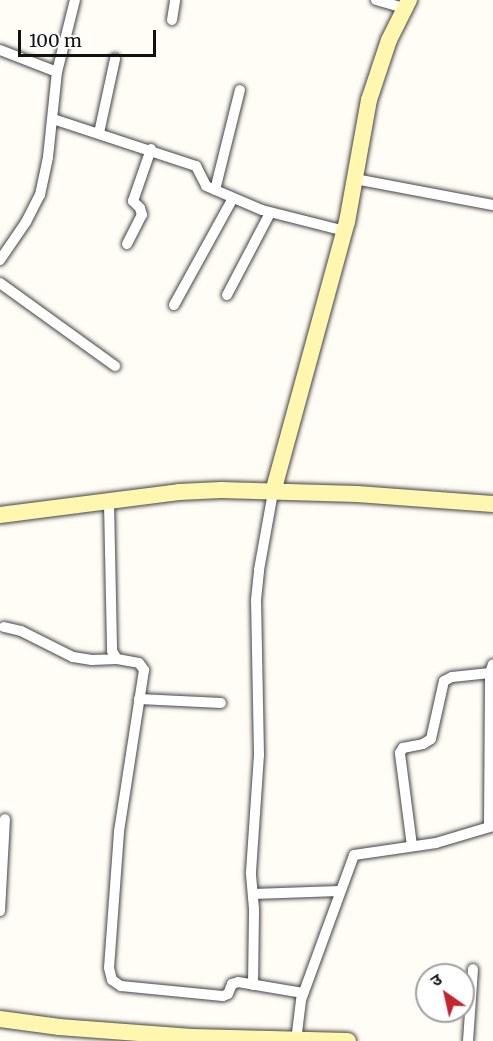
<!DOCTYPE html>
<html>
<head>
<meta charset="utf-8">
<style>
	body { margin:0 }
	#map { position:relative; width:493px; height:1041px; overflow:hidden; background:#fffdf5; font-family:Merriweather,"Noto Sans Devanagari",serif }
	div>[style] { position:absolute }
	.roads { filter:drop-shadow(0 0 2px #444) drop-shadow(0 0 2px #444) }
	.street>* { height:10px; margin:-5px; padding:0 5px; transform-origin:5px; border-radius:5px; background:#fff }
	.secondary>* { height:16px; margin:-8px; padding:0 8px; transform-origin:8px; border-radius:8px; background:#fff6b0 }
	span { translate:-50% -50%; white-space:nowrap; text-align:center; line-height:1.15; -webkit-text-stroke:6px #fff; paint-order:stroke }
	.north { position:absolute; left:415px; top:963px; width:60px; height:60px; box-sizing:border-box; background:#fff; border:2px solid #a0a0a0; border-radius:50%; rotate:326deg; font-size:16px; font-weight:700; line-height:24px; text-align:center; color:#111 }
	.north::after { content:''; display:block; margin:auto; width:21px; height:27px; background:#c4262e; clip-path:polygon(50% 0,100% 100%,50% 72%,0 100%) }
	.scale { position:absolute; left:18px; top:30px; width:138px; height:27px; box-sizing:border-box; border:3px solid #111; border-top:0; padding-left:8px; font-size:18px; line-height:21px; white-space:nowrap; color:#111; -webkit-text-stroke:4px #fff; paint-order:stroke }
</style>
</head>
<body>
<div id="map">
	<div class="roads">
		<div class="street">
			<div style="left:376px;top:0;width:29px;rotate:16deg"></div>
			<div style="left:172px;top:20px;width:20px;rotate:-81deg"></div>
			<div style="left:0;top:50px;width:61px;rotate:21.1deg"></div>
			<div style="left:53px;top:119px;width:151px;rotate:18.2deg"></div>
			<div style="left:196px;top:166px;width:22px;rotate:63deg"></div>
			<div style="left:206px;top:186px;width:61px;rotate:23.2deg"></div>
			<div style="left:262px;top:210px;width:86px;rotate:14.2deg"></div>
			<div style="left:99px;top:133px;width:76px;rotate:-77.8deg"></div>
			<div style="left:355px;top:179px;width:140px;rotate:10.7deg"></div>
			<div style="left:215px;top:190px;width:103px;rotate:-76deg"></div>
			<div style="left:127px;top:244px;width:33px;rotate:-63deg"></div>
			<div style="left:142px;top:215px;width:7px;rotate:-106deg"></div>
			<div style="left:140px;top:208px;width:10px;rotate:-135deg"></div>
			<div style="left:133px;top:201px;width:55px;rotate:-70.9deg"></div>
			<div style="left:0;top:260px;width:46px;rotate:-55.6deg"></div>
			<div style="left:26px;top:222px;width:30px;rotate:-63deg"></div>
			<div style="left:40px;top:195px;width:39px;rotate:-78deg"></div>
			<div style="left:48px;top:157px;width:85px;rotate:-84deg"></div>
			<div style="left:57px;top:72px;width:74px;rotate:-76deg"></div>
			<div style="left:0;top:283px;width:142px;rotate:35.8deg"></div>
			<div style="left:227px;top:295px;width:93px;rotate:-62.3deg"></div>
			<div style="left:174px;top:305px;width:122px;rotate:-61.1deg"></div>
			<div style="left:109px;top:503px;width:148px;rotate:88.8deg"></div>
			<div style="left:112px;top:651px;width:9px;rotate:58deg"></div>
			<div style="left:117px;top:659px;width:22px;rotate:10deg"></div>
			<div style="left:139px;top:663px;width:9px;rotate:54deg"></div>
			<div style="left:144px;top:670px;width:164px;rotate:98.8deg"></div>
			<div style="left:119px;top:832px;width:136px;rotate:94.2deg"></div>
			<div style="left:109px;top:968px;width:12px;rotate:76deg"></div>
			<div style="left:112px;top:980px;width:11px;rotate:34deg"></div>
			<div style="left:121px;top:986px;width:102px;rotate:5.6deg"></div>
			<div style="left:223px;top:996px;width:5px;rotate:-22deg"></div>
			<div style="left:228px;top:994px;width:11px;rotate:-68deg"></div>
			<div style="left:232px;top:984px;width:6px;rotate:-18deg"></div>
			<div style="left:238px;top:982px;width:66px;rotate:9.6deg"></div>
			<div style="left:4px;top:627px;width:17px;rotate:13deg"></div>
			<div style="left:21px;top:631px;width:58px;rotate:26.6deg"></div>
			<div style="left:73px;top:657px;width:19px;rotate:9deg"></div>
			<div style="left:92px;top:660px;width:25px;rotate:-2deg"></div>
			<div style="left:139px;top:699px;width:82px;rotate:2.8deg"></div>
			<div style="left:489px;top:826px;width:153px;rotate:-89.6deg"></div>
			<div style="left:490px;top:673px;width:9px;rotate:-72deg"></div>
			<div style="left:412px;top:846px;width:94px;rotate:-97.4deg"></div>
			<div style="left:400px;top:753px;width:6px;rotate:-59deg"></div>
			<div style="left:403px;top:748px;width:20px;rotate:-11deg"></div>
			<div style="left:423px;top:744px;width:9px;rotate:-32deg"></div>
			<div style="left:431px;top:739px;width:59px;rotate:-77.4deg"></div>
			<div style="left:444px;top:681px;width:9px;rotate:-27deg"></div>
			<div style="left:452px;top:677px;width:38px;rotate:-6deg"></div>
			<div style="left:253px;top:894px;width:86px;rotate:-2deg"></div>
			<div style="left:0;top:911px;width:92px;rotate:-86.9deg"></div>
			<div style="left:253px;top:985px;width:76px;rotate:-89.2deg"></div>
			<div style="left:254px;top:909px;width:37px;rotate:-95deg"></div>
			<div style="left:251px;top:872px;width:117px;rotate:-86.1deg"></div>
			<div style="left:259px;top:755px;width:155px;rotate:-91.1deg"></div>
			<div style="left:256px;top:600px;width:30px;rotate:-84deg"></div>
			<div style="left:259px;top:570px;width:79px;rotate:-79.8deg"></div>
			<div style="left:296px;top:1041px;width:41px;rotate:-83deg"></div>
			<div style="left:301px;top:1000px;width:154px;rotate:-69.9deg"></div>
			<div style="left:354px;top:855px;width:83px;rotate:-8.3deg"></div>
			<div style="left:436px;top:843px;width:59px;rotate:-16.6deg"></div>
			<div style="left:468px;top:1041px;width:72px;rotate:-86deg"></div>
		</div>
		<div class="secondary">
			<div style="left:273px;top:492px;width:280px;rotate:-74.7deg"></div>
			<div style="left:347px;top:222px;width:124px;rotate:-79.8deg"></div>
			<div style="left:369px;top:100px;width:63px;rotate:-71.6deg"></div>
			<div style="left:389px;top:40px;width:45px;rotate:-63.4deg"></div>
			<div style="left:0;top:515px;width:180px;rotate:-7.3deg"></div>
			<div style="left:179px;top:492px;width:42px;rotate:-2.7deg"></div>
			<div style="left:221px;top:490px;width:136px;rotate:1.7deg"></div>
			<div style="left:357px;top:494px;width:136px;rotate:4.2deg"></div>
			<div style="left:0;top:1019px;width:60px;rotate:7.7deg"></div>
			<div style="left:59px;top:1027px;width:133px;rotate:4.3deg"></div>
			<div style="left:192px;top:1037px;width:156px;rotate:1.5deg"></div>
		</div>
	</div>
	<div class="north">उ</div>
	<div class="scale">100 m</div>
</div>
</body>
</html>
